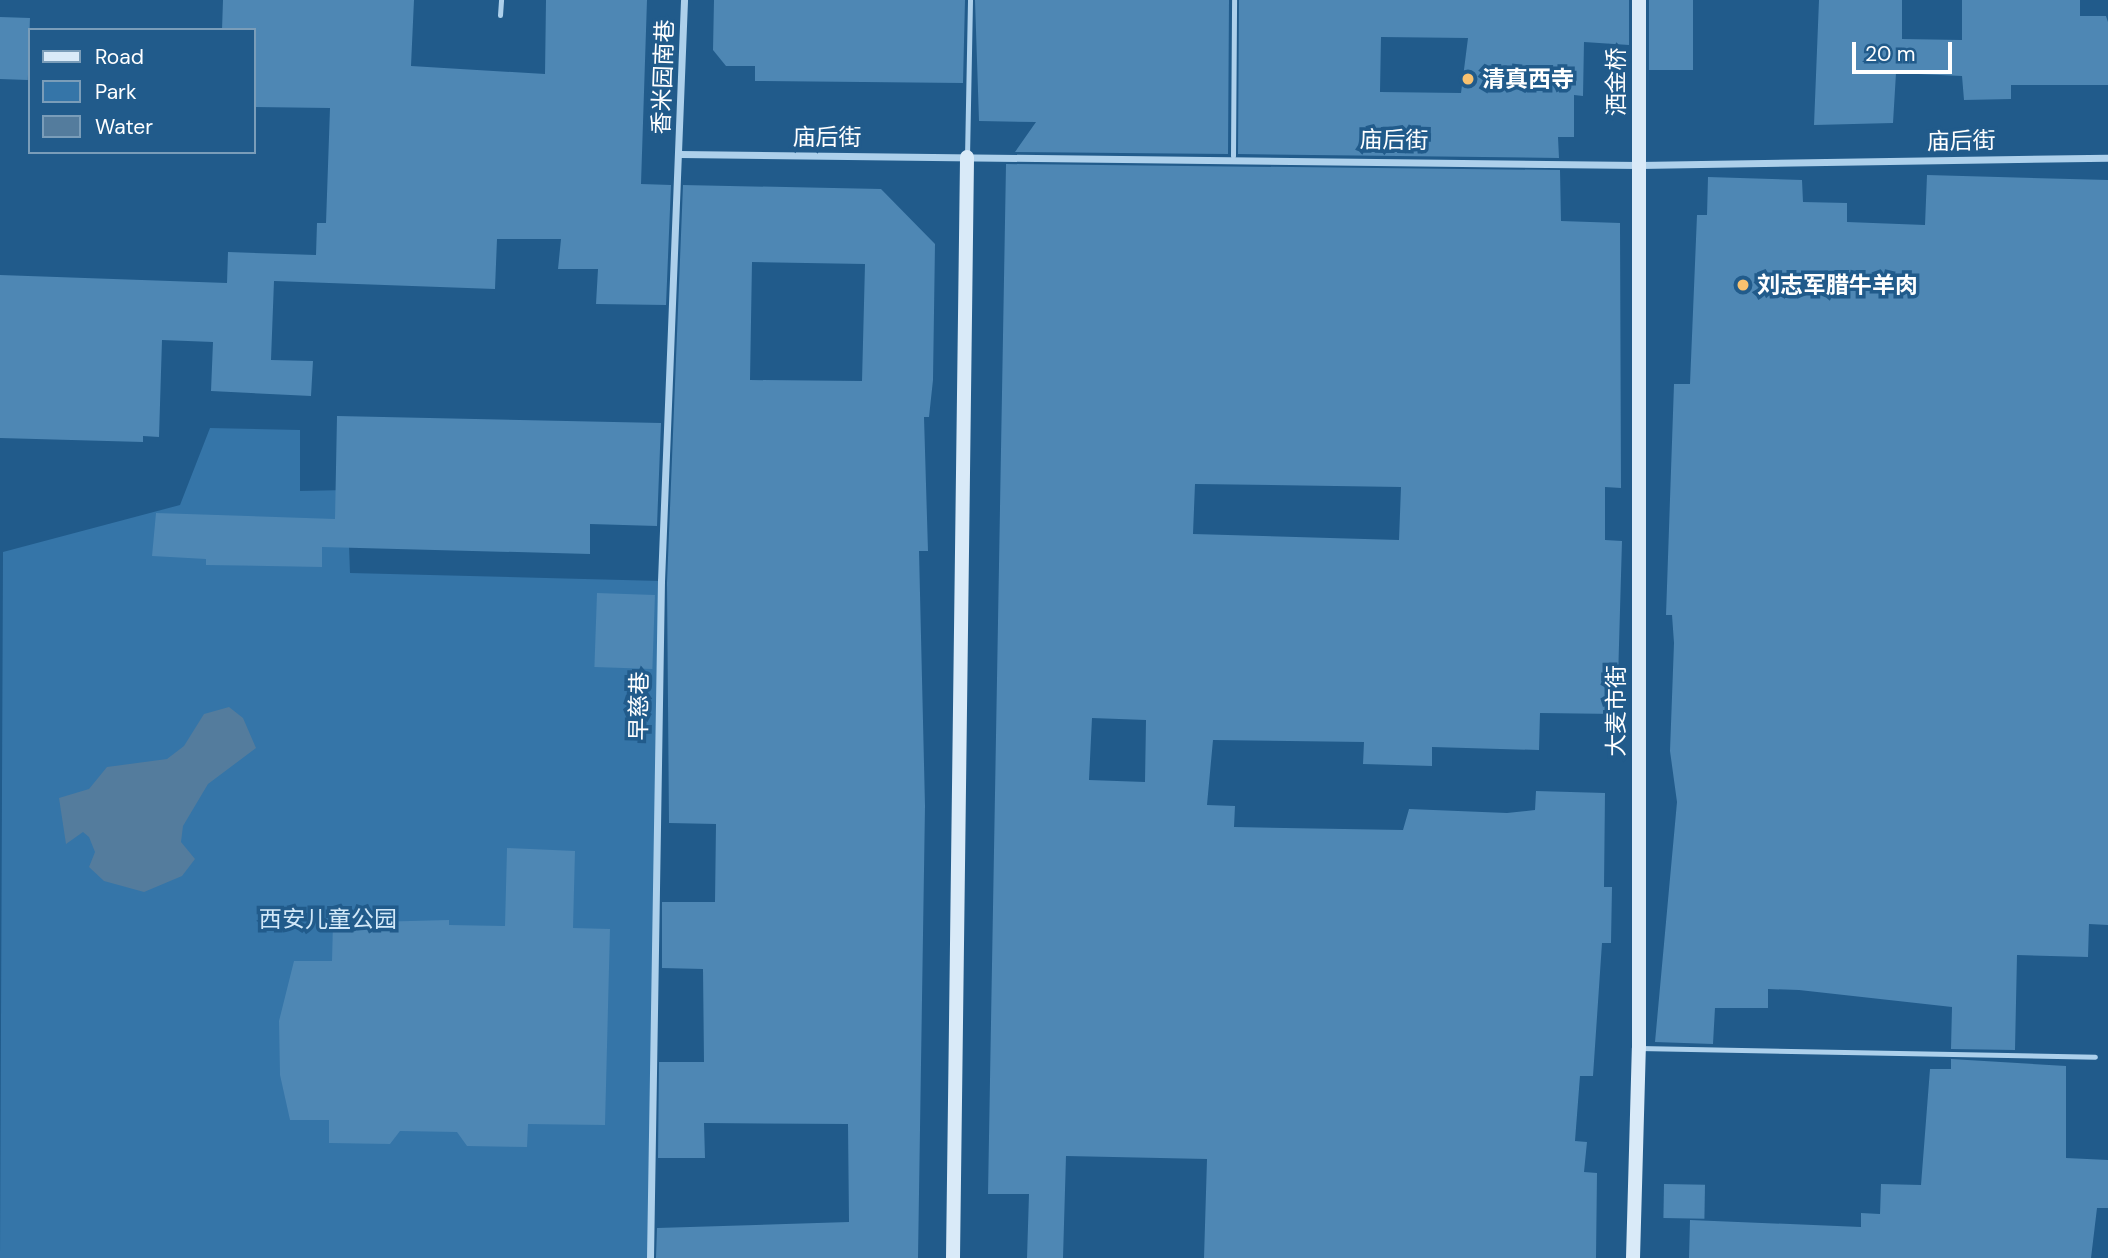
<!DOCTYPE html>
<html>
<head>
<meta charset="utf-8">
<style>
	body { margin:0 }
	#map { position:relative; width:2108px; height:1258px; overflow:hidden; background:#215b8b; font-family:"DM Sans","Noto Sans SC",sans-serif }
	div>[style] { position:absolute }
	.green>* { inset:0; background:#3575a8 }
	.water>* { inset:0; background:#547c9d }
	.building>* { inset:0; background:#4e87b4; transform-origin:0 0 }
	.lane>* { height:5px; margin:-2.5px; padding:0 2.5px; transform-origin:2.5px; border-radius:2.5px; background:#add0eb }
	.street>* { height:7px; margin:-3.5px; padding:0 3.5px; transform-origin:3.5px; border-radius:3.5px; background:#add0eb }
	.secondary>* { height:14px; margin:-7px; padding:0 7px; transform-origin:7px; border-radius:7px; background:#d9eaf8 }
	.dots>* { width:19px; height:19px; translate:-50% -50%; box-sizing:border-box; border:4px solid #215b8b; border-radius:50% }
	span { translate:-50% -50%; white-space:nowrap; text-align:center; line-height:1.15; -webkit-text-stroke:7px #215b8b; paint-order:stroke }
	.street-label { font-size:23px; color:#fff }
	.poi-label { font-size:23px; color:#fff; font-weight:700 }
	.left { translate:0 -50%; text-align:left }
	.park-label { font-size:23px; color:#d2e8f8 }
	.legend { position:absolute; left:28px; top:28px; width:228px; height:126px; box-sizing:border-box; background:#215b8b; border:2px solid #7a9db9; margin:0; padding:9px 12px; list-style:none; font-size:21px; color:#fff }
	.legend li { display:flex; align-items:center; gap:14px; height:35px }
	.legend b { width:35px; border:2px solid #7a9db9 }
	.scale { position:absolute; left:1852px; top:42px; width:100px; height:32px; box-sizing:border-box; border:4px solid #fff; border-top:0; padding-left:9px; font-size:21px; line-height:24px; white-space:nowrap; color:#fff; -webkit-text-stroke:5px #215b8b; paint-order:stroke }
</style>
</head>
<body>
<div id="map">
	<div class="green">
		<div style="clip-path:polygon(210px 428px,300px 430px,300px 491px,347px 490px,350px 573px,661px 581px,650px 1258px,0 1258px,3px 552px,180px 505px)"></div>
	</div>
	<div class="water">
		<div style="clip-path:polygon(229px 707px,243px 718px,256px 748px,208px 784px,183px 826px,181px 842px,195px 859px,182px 876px,144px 892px,104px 881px,89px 867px,95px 852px,89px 837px,83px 832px,66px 844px,59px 798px,89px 789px,107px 767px,167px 759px,184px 746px,204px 714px)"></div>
	</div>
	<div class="building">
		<div style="clip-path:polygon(223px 0,414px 0,411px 66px,545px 74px,546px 0,647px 0,641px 184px,671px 185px,666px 305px,596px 304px,598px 269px,558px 269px,561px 239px,497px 239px,495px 289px,274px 281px,271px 360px,313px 361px,311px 396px,211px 391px,213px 342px,162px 340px,159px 437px,143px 436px,143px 442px,0 438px,0 275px,227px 283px,228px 252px,316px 255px,317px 223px,326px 223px,330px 108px,254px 107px,254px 30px,222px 30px)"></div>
		<div style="clip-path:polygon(714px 0,965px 0,963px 83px,755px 81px,755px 66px,726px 66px,713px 50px)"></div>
		<div style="clip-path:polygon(975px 0,1229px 0,1228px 154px,1015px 152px,1036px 122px,979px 121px)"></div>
		<div style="clip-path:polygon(evenodd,1239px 0,1629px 0,1629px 45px,1584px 42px,1583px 96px,1574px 95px,1574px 137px,1558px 137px,1559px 158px,1238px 154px,1239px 0,1381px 37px,1468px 38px,1461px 93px,1380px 92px,1381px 37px)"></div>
		<div style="left:1649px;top:0;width:44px;height:70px"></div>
		<div style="clip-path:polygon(1819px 0,1902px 0,1902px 39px,1962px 40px,1962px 0,2080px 0,2080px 16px,2106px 16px,2108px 22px,2108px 85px,2011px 85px,2011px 99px,1964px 100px,1962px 76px,1896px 73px,1893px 123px,1814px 125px)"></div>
		<div style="left:0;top:17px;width:30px;height:62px;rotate:2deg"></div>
		<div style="clip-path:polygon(evenodd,1006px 164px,1560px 170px,1561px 221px,1620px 223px,1621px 488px,1605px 487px,1605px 540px,1622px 541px,1617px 714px,1540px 713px,1539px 750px,1432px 747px,1432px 766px,1363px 764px,1364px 742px,1213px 740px,1207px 805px,1235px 806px,1234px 827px,1403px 830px,1409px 809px,1507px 813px,1535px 810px,1536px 791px,1605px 793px,1604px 887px,1612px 887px,1611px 943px,1602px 943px,1593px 1076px,1580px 1076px,1575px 1141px,1587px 1142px,1584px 1172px,1597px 1173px,1596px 1258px,1204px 1258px,1207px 1159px,1066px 1156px,1063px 1258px,1027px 1258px,1029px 1194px,988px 1194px,1006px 164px,1195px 484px,1401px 487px,1399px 540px,1193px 534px,1195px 484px,1006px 164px,1092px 718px,1146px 720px,1145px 782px,1089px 780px,1092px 718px)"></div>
		<div style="clip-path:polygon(1927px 175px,2108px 180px,2108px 925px,2089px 924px,2088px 957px,2017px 955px,2015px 1050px,1951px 1049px,1952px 1007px,1799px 990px,1768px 989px,1768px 1008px,1715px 1008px,1713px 1044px,1655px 1042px,1677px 802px,1670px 751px,1674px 643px,1672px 615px,1666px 615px,1674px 384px,1690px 384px,1697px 215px,1707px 215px,1708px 177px,1802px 180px,1803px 202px,1847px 203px,1847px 222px,1925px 225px)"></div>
		<div style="clip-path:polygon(evenodd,683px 185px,881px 189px,935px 244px,933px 380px,929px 417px,924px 417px,928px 551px,919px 551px,925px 806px,918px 1258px,656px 1258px,657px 1228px,849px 1222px,848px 1124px,704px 1123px,705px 1158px,658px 1158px,659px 1062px,704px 1062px,703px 969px,662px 968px,662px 902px,715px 902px,716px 824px,669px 823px,667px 583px,683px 185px,752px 262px,865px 264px,862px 381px,750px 380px,752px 262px)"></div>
		<div style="clip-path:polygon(337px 416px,661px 423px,657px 526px,590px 524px,590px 554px,322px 547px,322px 567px,206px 565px,206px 559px,152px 556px,156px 513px,335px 519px)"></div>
		<div style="left:597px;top:593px;width:58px;height:74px;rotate:2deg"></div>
		<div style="clip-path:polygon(507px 848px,575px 851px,573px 928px,610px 929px,605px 1125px,528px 1124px,527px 1147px,467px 1146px,457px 1132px,400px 1131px,390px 1144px,329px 1143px,329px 1120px,290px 1120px,280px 1075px,279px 1021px,294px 961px,332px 961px,333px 923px,449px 920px,449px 925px,505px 926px)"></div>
		<div style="clip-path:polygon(1951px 1059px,2066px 1066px,2066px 1158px,2108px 1160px,2108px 1208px,2097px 1208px,2091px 1258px,1689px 1258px,1690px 1220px,1861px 1227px,1861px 1213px,1880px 1214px,1881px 1184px,1921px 1185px,1930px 1069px,1951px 1069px)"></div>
		<div style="left:1664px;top:1184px;width:41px;height:34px;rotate:1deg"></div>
	</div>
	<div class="lane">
		<div style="left:500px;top:15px;width:15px;rotate:-86deg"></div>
		<div style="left:1233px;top:156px;width:156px;rotate:-89.6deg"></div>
		<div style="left:967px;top:157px;width:157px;rotate:-88.9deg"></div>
		<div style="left:1639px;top:1048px;width:456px;rotate:1.1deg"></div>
	</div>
	<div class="street">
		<div style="left:680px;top:154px;width:959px;rotate:0.66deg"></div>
		<div style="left:1639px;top:165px;width:469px;rotate:-0.9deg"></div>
		<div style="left:650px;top:1258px;width:677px;rotate:-89.07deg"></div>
		<div style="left:661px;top:581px;width:581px;rotate:-87.73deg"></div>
	</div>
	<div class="secondary">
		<div style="left:953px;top:1258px;width:1101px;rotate:-89.27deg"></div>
		<div style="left:1633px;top:1258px;width:210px;rotate:-88.4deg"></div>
		<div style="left:1639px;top:1048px;width:1048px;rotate:-90deg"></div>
	</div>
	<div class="dots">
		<div style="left:1468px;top:79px;background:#f8c16f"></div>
		<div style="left:1743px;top:285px;background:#f8c16f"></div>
	</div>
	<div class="street-label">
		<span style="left:663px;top:77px;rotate:-88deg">香米园南巷</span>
		<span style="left:1616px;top:82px;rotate:-90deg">洒金桥</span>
		<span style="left:827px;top:137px">庙后街</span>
		<span style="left:1394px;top:140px;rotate:1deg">庙后街</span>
		<span style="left:1961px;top:141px;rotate:-1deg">庙后街</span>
		<span style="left:639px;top:706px;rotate:-89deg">早慈巷</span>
		<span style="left:1616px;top:711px;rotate:-90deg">大麦市街</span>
	</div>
	<div class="poi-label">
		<span class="left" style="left:1482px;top:79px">清真西寺</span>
		<span class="left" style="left:1757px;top:285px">刘志军腊牛羊肉</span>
	</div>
	<div class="park-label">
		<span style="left:328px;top:919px">西安儿童公园</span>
	</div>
	<ul class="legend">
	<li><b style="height:9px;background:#d9eaf8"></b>Road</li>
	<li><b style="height:19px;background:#3575a8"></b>Park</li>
	<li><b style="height:19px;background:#547c9d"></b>Water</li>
	</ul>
	<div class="scale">20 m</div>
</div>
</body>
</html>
